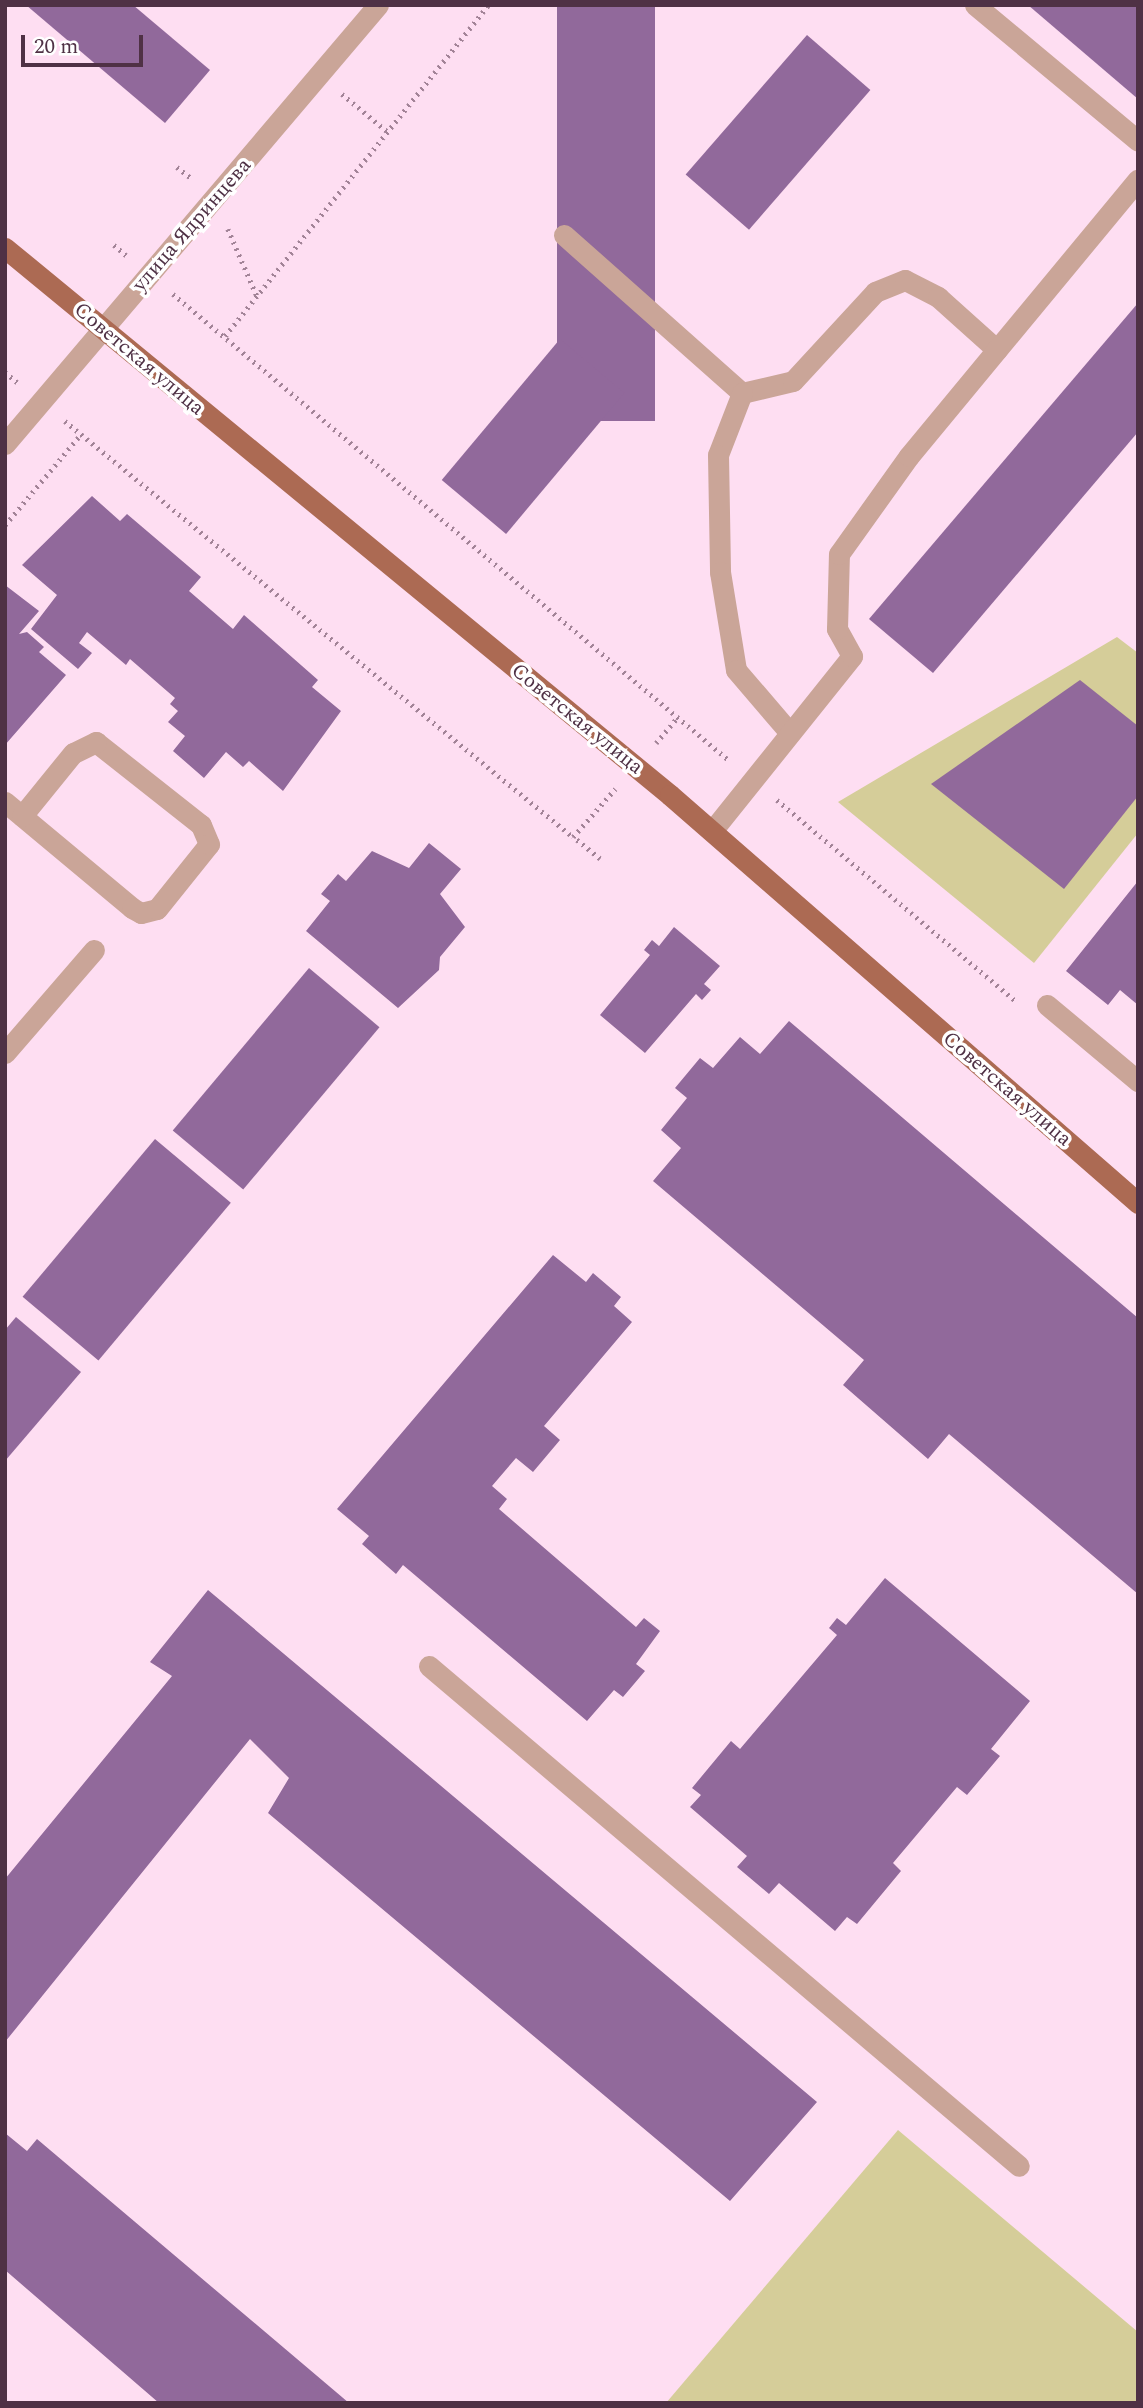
<!DOCTYPE html>
<html>
<head>
<meta charset="utf-8">
<style>
	body { margin:0 }
	#map { position:relative; width:1143px; height:2408px; overflow:hidden; background:#fedef2; font-family:Spectral,serif }
	div>[style] { position:absolute }
	.green>* { inset:0; background:#d5cd99 }
	.building>* { inset:0; background:#91699b; transform-origin:0 0 }
	.path>* { height:4.5px; margin-top:-2.25px; transform-origin:0; background:repeating-linear-gradient(90deg,#a28397 0 2px,transparent 0 7px) }
	.minor>* { height:21px; margin:-10.5px; padding:0 10.5px; transform-origin:10.5px; border-radius:10.5px; background:#caa598 }
	.major>* { height:21px; margin:-10.5px; padding:0 10.5px; transform-origin:10.5px; border-radius:10.5px; background:#ac6a53 }
	span { translate:-50% -50%; white-space:nowrap; text-align:center; line-height:1.15; -webkit-text-stroke:7px #fff; paint-order:stroke }
	.street-label { font-size:21px; color:#4f3145 }
	.frame { position:absolute; inset:0; border:7px solid #4f3145; pointer-events:none }
	.scale { position:absolute; left:21px; top:35px; width:122px; height:32px; box-sizing:border-box; border:4px solid #4f3145; border-top:0; padding-left:9px; font-size:21px; line-height:24px; white-space:nowrap; color:#4f3145; -webkit-text-stroke:5px #fff; paint-order:stroke }
</style>
</head>
<body>
<div id="map">
	<div class="green">
		<div style="clip-path:polygon(1117px 637px,1138px 653px,1138px 833px,1034px 963px,838px 802px)"></div>
		<div style="clip-path:polygon(898px 2130px,1138px 2332px,1138px 2403px,666px 2403px)"></div>
	</div>
	<div class="building">
		<div style="clip-path:polygon(26px 5px,133px 5px,210px 70px,165px 123px)"></div>
		<div style="left:557px;top:5px;width:98px;height:416px"></div>
		<div style="clip-path:polygon(1028px 5px,1138px 5px,1138px 99px)"></div>
		<div style="left:807px;top:35px;width:84px;height:185px;rotate:41deg"></div>
		<div style="clip-path:polygon(1138px 303px,1138px 432px,933px 673px,869px 619px)"></div>
		<div style="left:560px;top:339px;width:84px;height:184px;rotate:40deg"></div>
		<div style="clip-path:polygon(92px 496px,120px 521px,127px 514px,201px 577px,189px 591px,233px 629px,244px 615px,318px 680px,312px 687px,341px 711px,283px 791px,249px 761px,243px 767px,226px 752px,204px 778px,173px 751px,185px 736px,168px 722px,178px 711px,170px 704px,175px 698px,130px 659px,126px 665px,87px 632px,79px 643px,92px 653px,78px 669px,31px 629px,57px 595px,22px 565px)"></div>
		<div style="clip-path:polygon(5px 585px,39px 611px,19px 634px,27px 632px,44px 647px,39px 652px,66px 675px,5px 745px)"></div>
		<div style="clip-path:polygon(1080px 680px,1138px 726px,1138px 796px,1064px 889px,931px 784px)"></div>
		<div style="clip-path:polygon(429px 843px,461px 869px,440px 894px,465px 927px,440px 957px,439px 970px,398px 1008px,306px 931px,330px 901px,321px 894px,338px 874px,346px 881px,372px 851px,409px 868px)"></div>
		<div style="clip-path:polygon(1138px 881px,1138px 1005px,1120px 990px,1108px 1005px,1066px 971px)"></div>
		<div style="clip-path:polygon(674px 927px,720px 966px,704px 984px,711px 990px,702px 1000px,696px 994px,645px 1053px,600px 1015px,650px 955px,644px 950px,652px 940px,659px 946px)"></div>
		<div style="left:309px;top:968px;width:92px;height:212px;rotate:40deg"></div>
		<div style="clip-path:polygon(789px 1021px,1138px 1318px,1138px 1594px,949px 1434px,928px 1459px,843px 1385px,864px 1360px,653px 1181px,681px 1148px,661px 1130px,687px 1098px,675px 1088px,700px 1058px,713px 1068px,740px 1037px,760px 1054px)"></div>
		<div style="left:155px;top:1139px;width:99px;height:206px;rotate:40deg"></div>
		<div style="clip-path:polygon(553px 1255px,586px 1282px,593px 1273px,621px 1297px,614px 1306px,632px 1322px,544px 1426px,560px 1440px,533px 1472px,516px 1458px,492px 1486px,507px 1499px,499px 1509px,636px 1627px,644px 1618px,660px 1631px,636px 1664px,645px 1671px,623px 1697px,614px 1690px,587px 1721px,403px 1565px,396px 1574px,362px 1544px,369px 1536px,337px 1509px)"></div>
		<div style="clip-path:polygon(16px 1317px,81px 1372px,5px 1461px,5px 1330px)"></div>
		<div style="clip-path:polygon(885px 1578px,1030px 1701px,991px 1749px,1000px 1756px,967px 1795px,957px 1787px,893px 1863px,901px 1871px,857px 1924px,847px 1917px,835px 1931px,779px 1883px,769px 1894px,737px 1867px,747px 1856px,690px 1807px,701px 1795px,692px 1788px,731px 1741px,740px 1749px,837px 1635px,829px 1628px,837px 1618px,846px 1625px)"></div>
		<div style="clip-path:polygon(208px 1590px,817px 2102px,730px 2201px,268px 1813px,289px 1778px,250px 1739px,5px 2042px,5px 1879px,172px 1676px,150px 1662px)"></div>
		<div style="clip-path:polygon(5px 2133px,27px 2151px,37px 2139px,349px 2403px,159px 2403px,5px 2270px)"></div>
	</div>
	<div class="path">
		<div style="left:342px;top:94px;width:60px;rotate:39.6deg"></div>
		<div style="left:177px;top:167px;width:18px;rotate:38deg"></div>
		<div style="left:228px;top:229px;width:73px;rotate:66.6deg"></div>
		<div style="left:114px;top:245px;width:16px;rotate:40deg"></div>
		<div style="left:173px;top:294px;width:727px;rotate:39.98deg"></div>
		<div style="left:225px;top:336px;width:423px;rotate:-51.5deg"></div>
		<div style="left:5px;top:372px;width:16px;rotate:40deg"></div>
		<div style="left:65px;top:421px;width:657px;rotate:39.31deg"></div>
		<div style="left:5px;top:525px;width:119px;rotate:-50.1deg"></div>
		<div style="left:656px;top:743px;width:34px;rotate:-50deg"></div>
		<div style="left:777px;top:800px;width:314px;rotate:40.1deg"></div>
		<div style="left:600px;top:859px;width:35px;rotate:-141deg"></div>
		<div style="left:573px;top:837px;width:64px;rotate:-48.8deg"></div>
	</div>
	<div class="minor">
		<div style="left:975px;top:5px;width:212px;rotate:39.8deg"></div>
		<div style="left:564px;top:235px;width:238px;rotate:41.6deg"></div>
		<div style="left:742px;top:393px;width:52px;rotate:-13.2deg"></div>
		<div style="left:793px;top:381px;width:121px;rotate:-47.3deg"></div>
		<div style="left:875px;top:292px;width:32px;rotate:-22deg"></div>
		<div style="left:905px;top:280px;width:37px;rotate:27deg"></div>
		<div style="left:938px;top:297px;width:79px;rotate:41.9deg"></div>
		<div style="left:742px;top:393px;width:66px;rotate:111.2deg"></div>
		<div style="left:718px;top:455px;width:117px;rotate:89deg"></div>
		<div style="left:720px;top:572px;width:99px;rotate:80.7deg"></div>
		<div style="left:736px;top:670px;width:83px;rotate:49.4deg"></div>
		<div style="left:5px;top:444px;width:576px;rotate:-49.65deg"></div>
		<div style="left:5px;top:802px;width:165px;rotate:39.8deg"></div>
		<div style="left:132px;top:908px;width:10px;rotate:29deg"></div>
		<div style="left:141px;top:913px;width:16px;rotate:-14deg"></div>
		<div style="left:157px;top:909px;width:83px;rotate:-51.3deg"></div>
		<div style="left:209px;top:844px;width:21px;rotate:-113deg"></div>
		<div style="left:201px;top:825px;width:134px;rotate:-141.7deg"></div>
		<div style="left:96px;top:742px;width:25px;rotate:154deg"></div>
		<div style="left:73px;top:753px;width:81px;rotate:129deg"></div>
		<div style="left:712px;top:831px;width:224px;rotate:-51.3deg"></div>
		<div style="left:852px;top:656px;width:31px;rotate:-119deg"></div>
		<div style="left:837px;top:629px;width:75px;rotate:-88.5deg"></div>
		<div style="left:839px;top:554px;width:120px;rotate:-54.5deg"></div>
		<div style="left:909px;top:456px;width:359px;rotate:-50.4deg"></div>
		<div style="left:1047px;top:1005px;width:119px;rotate:39.9deg"></div>
		<div style="left:5px;top:1053px;width:136px;rotate:-49.2deg"></div>
		<div style="left:429px;top:1666px;width:773px;rotate:40.28deg"></div>
	</div>
	<div class="major">
		<div style="left:5px;top:248px;width:861px;rotate:39.44deg"></div>
		<div style="left:670px;top:795px;width:621px;rotate:41.08deg"></div>
	</div>
	<div class="street-label">
		<span style="left:192px;top:225px;rotate:-49deg">улица Ядринцева</span>
		<span style="left:139px;top:359px;rotate:40deg">Советская улица</span>
		<span style="left:577px;top:719px;rotate:39deg">Советская улица</span>
		<span style="left:1007px;top:1089px;rotate:41deg">Советская улица</span>
	</div>
	<div class="frame"></div>
	<div class="scale">20 m</div>
</div>
</body>
</html>
